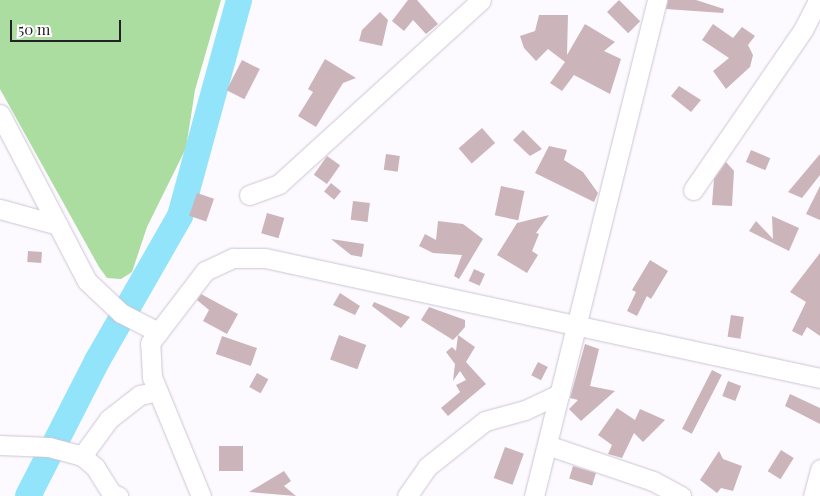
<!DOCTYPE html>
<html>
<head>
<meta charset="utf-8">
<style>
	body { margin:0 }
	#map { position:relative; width:820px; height:496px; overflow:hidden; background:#fcfafe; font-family:"Playfair Display",serif }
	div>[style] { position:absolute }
	.green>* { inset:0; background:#abdda0 }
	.river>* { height:26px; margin:-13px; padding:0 13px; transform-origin:13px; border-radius:13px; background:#91e4f9 }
	.building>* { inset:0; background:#cbb5bb; transform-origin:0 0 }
	.roads { filter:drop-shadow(0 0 1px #cdc4d5) drop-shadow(0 0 1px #cdc4d5) }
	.minor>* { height:19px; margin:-9.5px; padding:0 9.5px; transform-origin:9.5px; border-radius:9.5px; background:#fff }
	span { translate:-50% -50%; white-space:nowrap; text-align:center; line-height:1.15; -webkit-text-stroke:5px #fff; paint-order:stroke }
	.scale { position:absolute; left:10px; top:20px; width:111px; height:22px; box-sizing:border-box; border:2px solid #242027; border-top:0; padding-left:6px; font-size:15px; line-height:18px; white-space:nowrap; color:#242027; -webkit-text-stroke:4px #fff; paint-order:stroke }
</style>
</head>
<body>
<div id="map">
	<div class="green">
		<div style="clip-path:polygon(0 0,221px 0,195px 90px,186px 148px,147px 227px,132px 272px,121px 279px,107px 278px,99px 267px,0 89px)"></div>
	</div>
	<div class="river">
		<div style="left:28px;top:496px;width:152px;rotate:-62.9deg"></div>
		<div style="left:97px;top:361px;width:167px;rotate:-60.2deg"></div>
		<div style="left:180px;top:216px;width:224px;rotate:-74.7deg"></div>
	</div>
	<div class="building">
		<div style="clip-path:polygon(408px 0,417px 0,438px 24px,426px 34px,413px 20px,404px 31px,392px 21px)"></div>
		<div style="left:619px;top:0;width:30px;height:17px;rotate:45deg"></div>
		<div style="clip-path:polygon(668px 0,696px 0,724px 9px,723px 13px,666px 9px)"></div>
		<div style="clip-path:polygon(380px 12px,388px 20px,382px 46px,359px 41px,362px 30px)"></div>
		<div style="clip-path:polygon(539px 15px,568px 15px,567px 55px,585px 24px,615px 42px,604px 51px,621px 59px,610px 94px,574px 75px,562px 91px,550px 83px,565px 62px,548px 49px,536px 61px,524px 48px,520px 36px,535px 31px)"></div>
		<div style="clip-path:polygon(713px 24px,733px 38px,742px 27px,755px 36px,748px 45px,753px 55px,750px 67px,726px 89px,713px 71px,729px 58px,702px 40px)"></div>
		<div style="clip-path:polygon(325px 59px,356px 78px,343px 83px,316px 127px,298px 116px,313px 92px,308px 89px)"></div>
		<div style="left:242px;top:60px;width:20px;height:34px;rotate:27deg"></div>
		<div style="clip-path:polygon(679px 86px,701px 100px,691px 112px,671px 96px)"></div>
		<div style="left:482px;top:128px;width:20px;height:31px;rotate:49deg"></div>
		<div style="clip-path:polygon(523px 130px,542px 149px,530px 156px,513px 140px)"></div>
		<div style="clip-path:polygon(549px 146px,567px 150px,564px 160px,583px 172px,598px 193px,594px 202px,535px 173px)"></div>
		<div style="left:751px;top:150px;width:21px;height:13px;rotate:23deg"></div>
		<div style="left:386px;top:154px;width:14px;height:16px;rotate:8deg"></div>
		<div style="clip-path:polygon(820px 154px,820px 175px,802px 198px,788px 192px)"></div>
		<div style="left:327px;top:156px;width:16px;height:23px;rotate:35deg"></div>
		<div style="clip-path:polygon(726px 162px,734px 171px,732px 206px,712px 205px,714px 179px)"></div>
		<div style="left:331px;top:183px;width:13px;height:11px;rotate:39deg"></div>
		<div style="left:501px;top:186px;width:24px;height:30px;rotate:12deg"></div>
		<div style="clip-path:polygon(820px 186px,820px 220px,806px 214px)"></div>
		<div style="left:197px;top:193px;width:18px;height:24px;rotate:19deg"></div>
		<div style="left:353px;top:201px;width:17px;height:19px;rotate:7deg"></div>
		<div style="left:267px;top:213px;width:18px;height:21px;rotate:16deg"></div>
		<div style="clip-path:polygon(549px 215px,536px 233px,539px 234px,532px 251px,538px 255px,527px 273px,497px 255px,517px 223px)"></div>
		<div style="clip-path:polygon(772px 216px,799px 228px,789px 251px,749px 231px,756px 221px,773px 239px)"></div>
		<div style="clip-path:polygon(438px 221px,463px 224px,483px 239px,459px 279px,454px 276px,462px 255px,433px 253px,419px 246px,425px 234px,436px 240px)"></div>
		<div style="clip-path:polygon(331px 239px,364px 244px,362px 257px,351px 255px)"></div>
		<div style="left:28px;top:251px;width:14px;height:11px;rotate:4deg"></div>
		<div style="clip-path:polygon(820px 253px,820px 336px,807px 327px,802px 336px,792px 331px,806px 302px,790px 292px)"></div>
		<div style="clip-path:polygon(650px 260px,668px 271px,651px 299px,647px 296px,637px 316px,627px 311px,636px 292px,632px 290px)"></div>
		<div style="left:474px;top:269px;width:12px;height:13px;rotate:24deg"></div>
		<div style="clip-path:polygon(340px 293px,360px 306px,355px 315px,333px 305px)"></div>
		<div style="clip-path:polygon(201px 294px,238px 314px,227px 334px,203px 321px,209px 310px,197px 300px)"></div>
		<div style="clip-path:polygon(374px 302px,410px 317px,401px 328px,372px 306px)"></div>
		<div style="clip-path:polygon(429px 307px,465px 320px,465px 327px,458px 335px,475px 347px,466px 362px,486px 384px,448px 416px,441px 408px,460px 392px,456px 385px,466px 380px,460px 371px,453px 381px,455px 364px,446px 352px,452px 347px,456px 351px,458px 335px,453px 340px,421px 320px)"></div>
		<div style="left:731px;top:315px;width:13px;height:22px;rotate:9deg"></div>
		<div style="left:339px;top:335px;width:29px;height:26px;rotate:20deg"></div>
		<div style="left:222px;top:336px;width:37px;height:19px;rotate:19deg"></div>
		<div style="clip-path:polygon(585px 344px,599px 349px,590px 386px,615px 391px,581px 421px,569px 409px,578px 400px,570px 398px)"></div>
		<div style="left:538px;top:362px;width:11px;height:15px;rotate:27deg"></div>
		<div style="left:712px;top:370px;width:11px;height:66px;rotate:27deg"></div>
		<div style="left:257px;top:373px;width:13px;height:16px;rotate:29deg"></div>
		<div style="left:728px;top:381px;width:14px;height:16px;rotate:21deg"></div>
		<div style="clip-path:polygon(790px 394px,820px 408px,820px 424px,785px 406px)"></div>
		<div style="clip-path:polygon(617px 408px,635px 420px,640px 409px,665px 420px,643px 442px,634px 433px,622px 458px,608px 454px,612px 445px,598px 435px)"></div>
		<div style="left:219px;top:446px;width:24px;height:25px"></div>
		<div style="left:505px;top:447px;width:20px;height:33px;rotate:20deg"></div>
		<div style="left:781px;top:450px;width:15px;height:25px;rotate:32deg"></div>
		<div style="clip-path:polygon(719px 451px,723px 459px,742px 466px,733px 491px,721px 488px,717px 493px,700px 480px)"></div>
		<div style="left:573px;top:466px;width:24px;height:13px;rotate:17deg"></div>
		<div style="clip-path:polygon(284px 471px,291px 481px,284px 486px,296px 496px,249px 492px)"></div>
	</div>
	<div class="roads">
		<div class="minor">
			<div style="left:0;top:114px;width:188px;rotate:62.5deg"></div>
			<div style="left:87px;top:281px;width:47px;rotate:43.3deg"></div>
			<div style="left:121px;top:313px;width:42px;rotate:27.2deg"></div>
			<div style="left:693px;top:190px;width:194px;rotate:-55.5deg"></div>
			<div style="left:803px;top:30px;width:34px;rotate:-63deg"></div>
			<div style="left:249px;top:195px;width:32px;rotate:-20deg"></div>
			<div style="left:279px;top:184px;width:273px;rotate:-42.3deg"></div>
			<div style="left:0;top:209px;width:60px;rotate:15.4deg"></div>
			<div style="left:0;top:445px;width:49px;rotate:2.3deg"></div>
			<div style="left:49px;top:447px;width:34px;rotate:15deg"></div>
			<div style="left:82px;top:456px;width:17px;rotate:40deg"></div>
			<div style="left:95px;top:467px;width:31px;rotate:58deg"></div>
			<div style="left:111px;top:493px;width:8px;rotate:23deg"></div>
			<div style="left:547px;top:445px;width:112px;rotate:18.8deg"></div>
			<div style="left:653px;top:481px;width:32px;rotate:28deg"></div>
			<div style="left:82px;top:456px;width:46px;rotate:-53.9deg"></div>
			<div style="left:109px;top:419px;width:39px;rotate:-38deg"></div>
			<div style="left:140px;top:395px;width:18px;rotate:-13deg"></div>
			<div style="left:201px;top:496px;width:129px;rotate:-112.4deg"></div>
			<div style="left:152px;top:377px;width:34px;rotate:-93deg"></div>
			<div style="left:150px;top:343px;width:91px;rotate:-52.6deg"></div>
			<div style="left:205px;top:271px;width:31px;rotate:-25deg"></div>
			<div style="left:233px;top:258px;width:32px"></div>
			<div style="left:265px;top:258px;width:568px;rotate:12.2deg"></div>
			<div style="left:407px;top:496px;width:35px;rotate:-55deg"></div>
			<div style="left:427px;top:467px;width:74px;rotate:-38.4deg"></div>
			<div style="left:485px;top:421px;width:41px;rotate:-15.4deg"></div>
			<div style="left:525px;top:410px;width:38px;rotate:-25deg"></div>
			<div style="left:534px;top:496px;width:511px;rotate:-76.07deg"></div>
			<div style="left:813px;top:496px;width:28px;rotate:-75deg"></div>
		</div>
	</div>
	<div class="scale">50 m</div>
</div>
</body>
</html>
